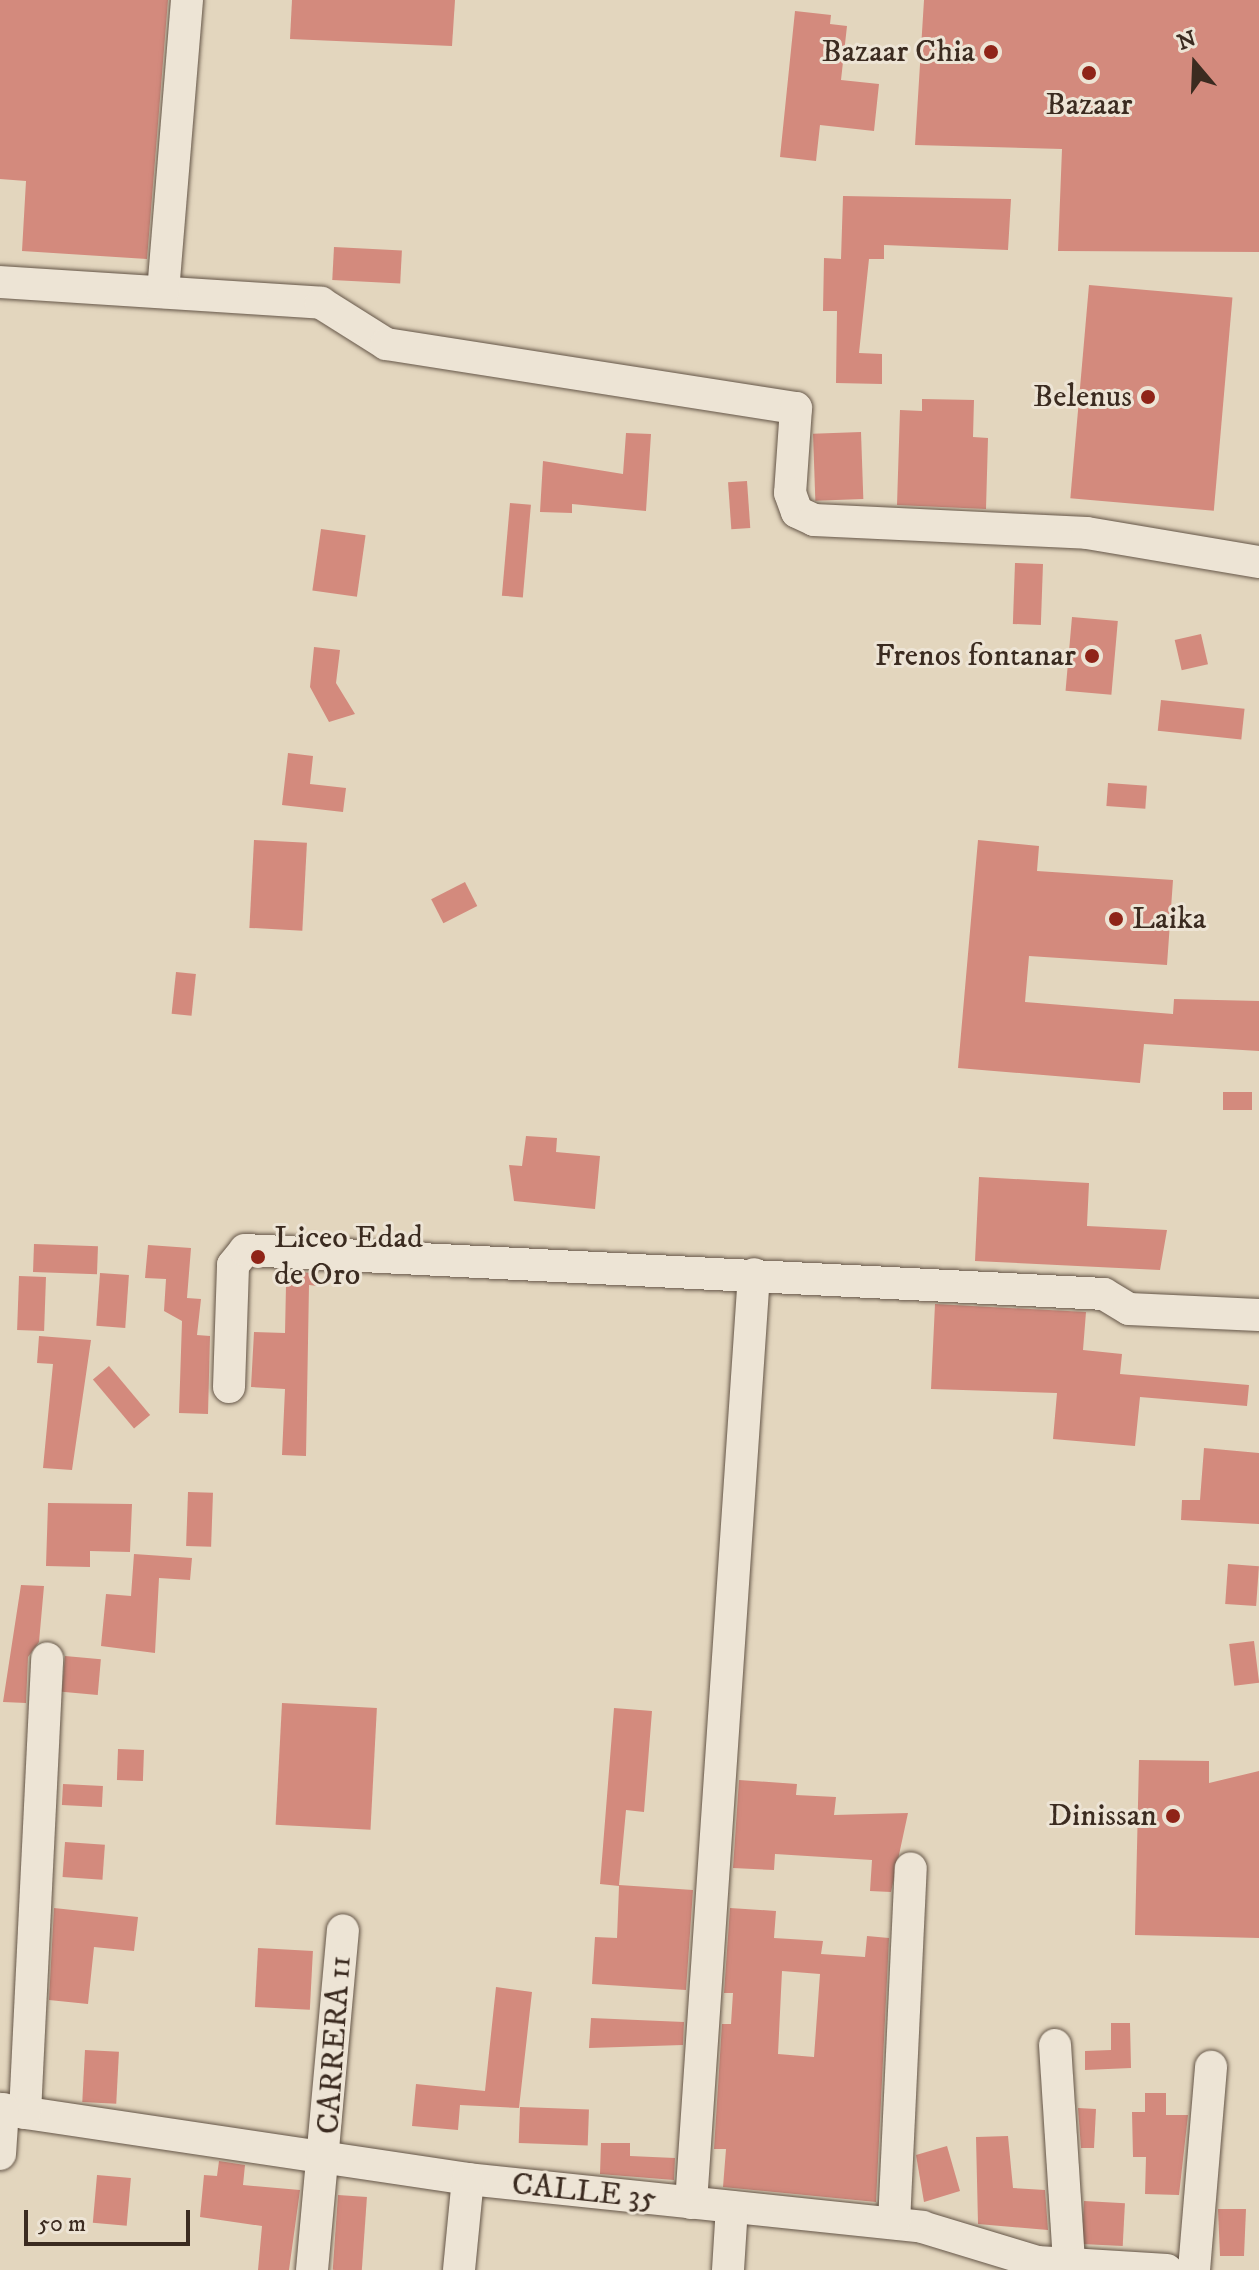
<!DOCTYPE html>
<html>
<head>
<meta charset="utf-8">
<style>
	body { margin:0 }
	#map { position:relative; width:1259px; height:2270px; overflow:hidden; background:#e3d6be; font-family:"IM FELL DW Pica",serif }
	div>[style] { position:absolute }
	.building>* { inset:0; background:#d38a7d; transform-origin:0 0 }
	.roads { filter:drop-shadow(0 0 2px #655648) drop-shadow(0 0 2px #655648) }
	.minor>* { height:32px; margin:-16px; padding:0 16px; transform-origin:16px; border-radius:16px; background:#ede4d5 }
	.dots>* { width:22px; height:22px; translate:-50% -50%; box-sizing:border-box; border:4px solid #ede4d5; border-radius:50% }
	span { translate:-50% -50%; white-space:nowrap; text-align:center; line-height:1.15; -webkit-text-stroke:6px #ede4d5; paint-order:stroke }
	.poi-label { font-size:32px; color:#3b2b20 }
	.right { translate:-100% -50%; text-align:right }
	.left { translate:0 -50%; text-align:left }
	.street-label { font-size:32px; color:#3b2b20 }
	.north { position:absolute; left:1155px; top:24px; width:80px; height:80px; -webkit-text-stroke:6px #ede4d5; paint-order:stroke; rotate:341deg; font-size:22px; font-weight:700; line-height:32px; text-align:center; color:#3b2b20 }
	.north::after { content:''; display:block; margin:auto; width:28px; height:36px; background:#3b2b20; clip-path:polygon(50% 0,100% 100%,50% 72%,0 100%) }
	.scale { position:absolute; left:24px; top:2210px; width:166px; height:36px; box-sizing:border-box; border:4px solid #3b2b20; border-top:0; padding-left:10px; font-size:24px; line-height:28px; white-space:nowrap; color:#3b2b20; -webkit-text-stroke:6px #ede4d5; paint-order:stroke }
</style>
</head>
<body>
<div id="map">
	<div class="building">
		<div style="clip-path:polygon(0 0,168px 0,147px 259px,22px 251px,26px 181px,0 179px)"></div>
		<div style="clip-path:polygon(292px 0,455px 0,452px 46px,290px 39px)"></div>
		<div style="clip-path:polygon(924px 0,1259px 0,1259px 252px,1058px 251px,1062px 149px,915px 145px)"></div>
		<div style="clip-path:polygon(795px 11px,831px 15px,830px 24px,847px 26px,841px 80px,879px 84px,874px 131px,820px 125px,816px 161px,780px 157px)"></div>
		<div style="clip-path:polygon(843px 196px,1011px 199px,1008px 250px,884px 245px,884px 259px,869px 259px,859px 353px,882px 354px,882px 384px,836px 383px,837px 311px,823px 311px,824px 258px,841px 259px)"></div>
		<div style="left:334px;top:247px;width:68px;height:33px;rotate:3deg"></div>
		<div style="left:1089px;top:285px;width:144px;height:214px;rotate:5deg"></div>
		<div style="clip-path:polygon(922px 399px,974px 400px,973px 437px,988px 438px,986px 509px,897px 505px,900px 410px,922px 411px)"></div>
		<div style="left:861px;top:432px;width:67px;height:48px;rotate:88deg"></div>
		<div style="clip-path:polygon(626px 433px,651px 434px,646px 511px,572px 504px,572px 513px,540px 512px,543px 461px,623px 474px)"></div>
		<div style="left:747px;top:481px;width:47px;height:19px;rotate:86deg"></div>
		<div style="left:510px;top:503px;width:21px;height:93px;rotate:5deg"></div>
		<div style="left:321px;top:529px;width:45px;height:62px;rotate:8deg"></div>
		<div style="left:1015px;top:563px;width:28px;height:61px;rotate:2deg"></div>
		<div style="left:1072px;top:617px;width:46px;height:74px;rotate:5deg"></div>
		<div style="left:1201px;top:634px;width:31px;height:27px;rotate:77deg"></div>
		<div style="clip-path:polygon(314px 647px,340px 650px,336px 683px,355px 714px,329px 722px,310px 687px)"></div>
		<div style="left:1161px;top:700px;width:84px;height:31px;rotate:6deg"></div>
		<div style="clip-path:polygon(288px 753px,313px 756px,310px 784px,346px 788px,343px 812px,282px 805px)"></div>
		<div style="left:1108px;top:783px;width:39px;height:23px;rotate:4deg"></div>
		<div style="left:254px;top:840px;width:53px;height:88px;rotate:3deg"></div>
		<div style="clip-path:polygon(978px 840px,1039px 846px,1037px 871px,1173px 880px,1167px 965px,1029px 956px,1025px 1002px,1173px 1014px,1174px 999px,1259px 1001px,1259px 1051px,1144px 1044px,1140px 1083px,958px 1068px)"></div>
		<div style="left:465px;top:882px;width:27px;height:38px;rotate:63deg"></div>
		<div style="left:176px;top:972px;width:20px;height:42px;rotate:6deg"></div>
		<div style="left:1223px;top:1092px;width:29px;height:18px"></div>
		<div style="clip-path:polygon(526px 1136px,557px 1138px,556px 1152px,600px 1156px,595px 1209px,514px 1201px,509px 1165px,522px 1166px)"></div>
		<div style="clip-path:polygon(979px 1177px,1089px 1183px,1087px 1226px,1167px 1230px,1160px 1270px,975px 1261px)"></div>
		<div style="left:34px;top:1244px;width:64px;height:28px;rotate:2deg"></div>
		<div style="clip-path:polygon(148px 1245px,191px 1248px,187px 1298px,201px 1299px,197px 1335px,210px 1336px,208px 1414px,179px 1413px,182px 1321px,164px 1311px,166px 1279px,145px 1278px)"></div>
		<div style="clip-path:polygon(275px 1271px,317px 1273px,317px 1286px,309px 1285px,306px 1456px,282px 1455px,285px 1389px,251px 1387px,254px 1332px,285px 1333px,286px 1285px,275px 1284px)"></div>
		<div style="left:100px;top:1273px;width:29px;height:53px;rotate:4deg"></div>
		<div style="left:19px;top:1276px;width:27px;height:54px;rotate:2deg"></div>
		<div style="clip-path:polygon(935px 1304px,1086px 1312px,1083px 1350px,1122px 1354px,1120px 1374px,1249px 1385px,1247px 1406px,1140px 1397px,1135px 1446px,1053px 1439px,1057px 1393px,931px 1389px)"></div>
		<div style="clip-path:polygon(39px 1336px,91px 1340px,72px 1470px,43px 1468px,53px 1364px,37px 1363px)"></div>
		<div style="left:109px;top:1366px;width:64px;height:21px;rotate:50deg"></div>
		<div style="clip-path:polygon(1204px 1448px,1259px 1453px,1259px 1524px,1181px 1520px,1182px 1500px,1200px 1500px)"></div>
		<div style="left:188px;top:1492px;width:25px;height:54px;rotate:2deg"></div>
		<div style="clip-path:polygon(48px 1503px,132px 1504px,130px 1552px,90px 1551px,90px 1567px,46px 1566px)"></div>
		<div style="clip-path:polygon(134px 1554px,192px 1558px,190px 1580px,159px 1578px,155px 1653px,101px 1646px,106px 1594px,131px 1596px)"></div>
		<div style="left:1228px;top:1564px;width:31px;height:40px;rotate:4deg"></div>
		<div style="clip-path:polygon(21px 1585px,44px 1586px,39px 1642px,28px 1657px,26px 1703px,3px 1702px)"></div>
		<div style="left:1254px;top:1641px;width:42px;height:25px;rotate:83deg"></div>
		<div style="left:65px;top:1656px;width:36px;height:36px;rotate:5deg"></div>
		<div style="left:282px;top:1703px;width:95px;height:122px;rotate:3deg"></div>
		<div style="clip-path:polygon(614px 1708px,652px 1711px,644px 1812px,626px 1810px,619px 1885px,693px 1890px,686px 1990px,592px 1984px,595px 1937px,617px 1938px,619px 1886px,600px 1884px)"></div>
		<div style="left:118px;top:1749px;width:26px;height:31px;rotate:2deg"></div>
		<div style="clip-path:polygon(1139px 1760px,1209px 1761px,1209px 1783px,1259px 1771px,1259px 1938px,1135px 1935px)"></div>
		<div style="clip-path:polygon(739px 1780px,797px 1784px,796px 1795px,836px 1797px,834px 1815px,908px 1813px,891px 1892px,870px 1891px,872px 1860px,775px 1854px,774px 1870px,733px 1868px)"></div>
		<div style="left:63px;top:1784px;width:40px;height:21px;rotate:3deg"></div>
		<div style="left:65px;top:1842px;width:40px;height:35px;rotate:4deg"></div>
		<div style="clip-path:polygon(54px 1908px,138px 1917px,134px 1951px,94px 1947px,88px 2004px,49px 2000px)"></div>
		<div style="clip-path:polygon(evenodd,730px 1908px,776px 1911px,774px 1938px,823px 1941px,821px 1954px,865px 1957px,867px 1936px,889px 1938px,876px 2202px,723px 2187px,726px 2149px,714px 2149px,722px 2024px,731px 2024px,733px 1993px,724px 1993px,730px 1908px,782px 1971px,820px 1974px,814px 2057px,778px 2054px,782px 1971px)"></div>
		<div style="left:258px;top:1948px;width:55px;height:59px;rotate:3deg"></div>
		<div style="clip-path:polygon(496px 1987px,532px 1992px,519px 2108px,460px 2105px,458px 2130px,412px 2126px,416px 2084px,485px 2091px)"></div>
		<div style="clip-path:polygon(591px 2018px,684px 2022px,683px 2045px,589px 2048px)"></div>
		<div style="clip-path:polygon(1111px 2023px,1130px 2023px,1131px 2068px,1085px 2070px,1085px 2051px,1111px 2050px)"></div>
		<div style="left:85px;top:2050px;width:34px;height:52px;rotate:3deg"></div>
		<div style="clip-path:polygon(1145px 2093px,1166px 2093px,1166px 2115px,1188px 2115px,1179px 2195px,1145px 2194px,1146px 2157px,1133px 2157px,1132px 2112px,1145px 2112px)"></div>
		<div style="left:520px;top:2107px;width:69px;height:36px;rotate:2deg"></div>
		<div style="clip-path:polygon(1078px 2108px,1096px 2109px,1094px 2148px,1081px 2148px)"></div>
		<div style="clip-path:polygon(1008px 2136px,1013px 2188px,1045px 2190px,1048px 2230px,978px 2224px,976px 2137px)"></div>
		<div style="clip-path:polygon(601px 2143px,630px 2143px,630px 2156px,675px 2158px,674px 2180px,600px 2174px)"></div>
		<div style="clip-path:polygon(947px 2146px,960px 2191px,924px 2202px,916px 2155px)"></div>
		<div style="clip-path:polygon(219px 2161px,245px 2165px,243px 2185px,300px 2190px,289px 2270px,258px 2270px,262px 2226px,200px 2217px,204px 2175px,217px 2176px)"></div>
		<div style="left:97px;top:2175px;width:34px;height:48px;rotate:5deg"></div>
		<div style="left:338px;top:2195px;width:29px;height:75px;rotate:4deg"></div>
		<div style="left:1084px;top:2201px;width:41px;height:43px;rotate:3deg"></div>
		<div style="clip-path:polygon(1218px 2209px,1246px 2209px,1244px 2256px,1220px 2256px)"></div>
	</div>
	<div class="roads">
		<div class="minor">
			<div style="left:0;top:282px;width:322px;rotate:3.7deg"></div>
			<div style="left:321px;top:303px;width:77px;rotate:32.2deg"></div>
			<div style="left:386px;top:344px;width:415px;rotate:8.9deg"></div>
			<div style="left:796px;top:408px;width:85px;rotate:94deg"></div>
			<div style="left:790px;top:493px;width:20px;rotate:70deg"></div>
			<div style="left:797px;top:512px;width:19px;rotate:25deg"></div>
			<div style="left:814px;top:520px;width:273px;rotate:2.7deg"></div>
			<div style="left:1087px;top:533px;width:174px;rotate:9.6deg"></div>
			<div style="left:163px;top:292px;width:293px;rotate:-85.3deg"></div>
			<div style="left:229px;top:1387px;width:122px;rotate:-88.1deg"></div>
			<div style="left:233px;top:1265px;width:19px;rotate:-51deg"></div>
			<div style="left:245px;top:1250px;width:860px;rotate:2.93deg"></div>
			<div style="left:1104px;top:1294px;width:29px;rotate:31deg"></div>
			<div style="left:1129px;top:1309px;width:130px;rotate:2.6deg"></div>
			<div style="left:1055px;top:2045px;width:219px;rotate:86.3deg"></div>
			<div style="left:0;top:2109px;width:473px;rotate:8.5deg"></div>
			<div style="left:468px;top:2179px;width:457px;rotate:6deg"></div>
			<div style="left:922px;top:2227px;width:120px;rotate:16.9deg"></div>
			<div style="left:1037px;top:2262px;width:130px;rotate:3.5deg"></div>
			<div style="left:25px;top:2113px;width:455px;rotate:-87.2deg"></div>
			<div style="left:0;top:2154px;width:45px;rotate:-86.2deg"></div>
			<div style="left:691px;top:2203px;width:931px;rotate:-86.12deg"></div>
			<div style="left:894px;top:2223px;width:355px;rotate:-87.3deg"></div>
			<div style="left:312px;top:2270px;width:341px;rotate:-84.8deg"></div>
			<div style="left:459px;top:2270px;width:91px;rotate:-84.4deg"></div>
			<div style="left:728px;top:2270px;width:63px;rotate:-86.4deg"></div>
			<div style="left:1194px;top:2270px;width:204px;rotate:-85.2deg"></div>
		</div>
	</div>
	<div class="dots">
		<div style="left:991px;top:52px;background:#8f2418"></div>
		<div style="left:1089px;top:73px;background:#8f2418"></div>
		<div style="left:1148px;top:397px;background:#8f2418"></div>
		<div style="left:1092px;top:656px;background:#8f2418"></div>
		<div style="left:1116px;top:919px;background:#8f2418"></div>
		<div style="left:258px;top:1257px;background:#8f2418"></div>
		<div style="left:1173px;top:1816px;background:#8f2418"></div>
	</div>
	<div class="poi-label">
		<span class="right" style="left:975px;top:52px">Bazaar Chia</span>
		<span style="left:1089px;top:105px">Bazaar</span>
		<span class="right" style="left:1132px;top:397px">Belenus</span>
		<span class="right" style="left:1076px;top:656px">Frenos fontanar</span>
		<span class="left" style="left:1132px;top:919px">Laika</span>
		<span class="left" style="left:274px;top:1257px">Liceo Edad<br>de Oro</span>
		<span class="right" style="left:1157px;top:1816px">Dinissan</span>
	</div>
	<div class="street-label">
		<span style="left:335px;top:2045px;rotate:-86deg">CARRERA 11</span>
		<span style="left:584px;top:2192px;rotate:6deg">CALLE 35</span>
	</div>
	<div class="north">N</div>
	<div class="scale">50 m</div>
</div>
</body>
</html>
